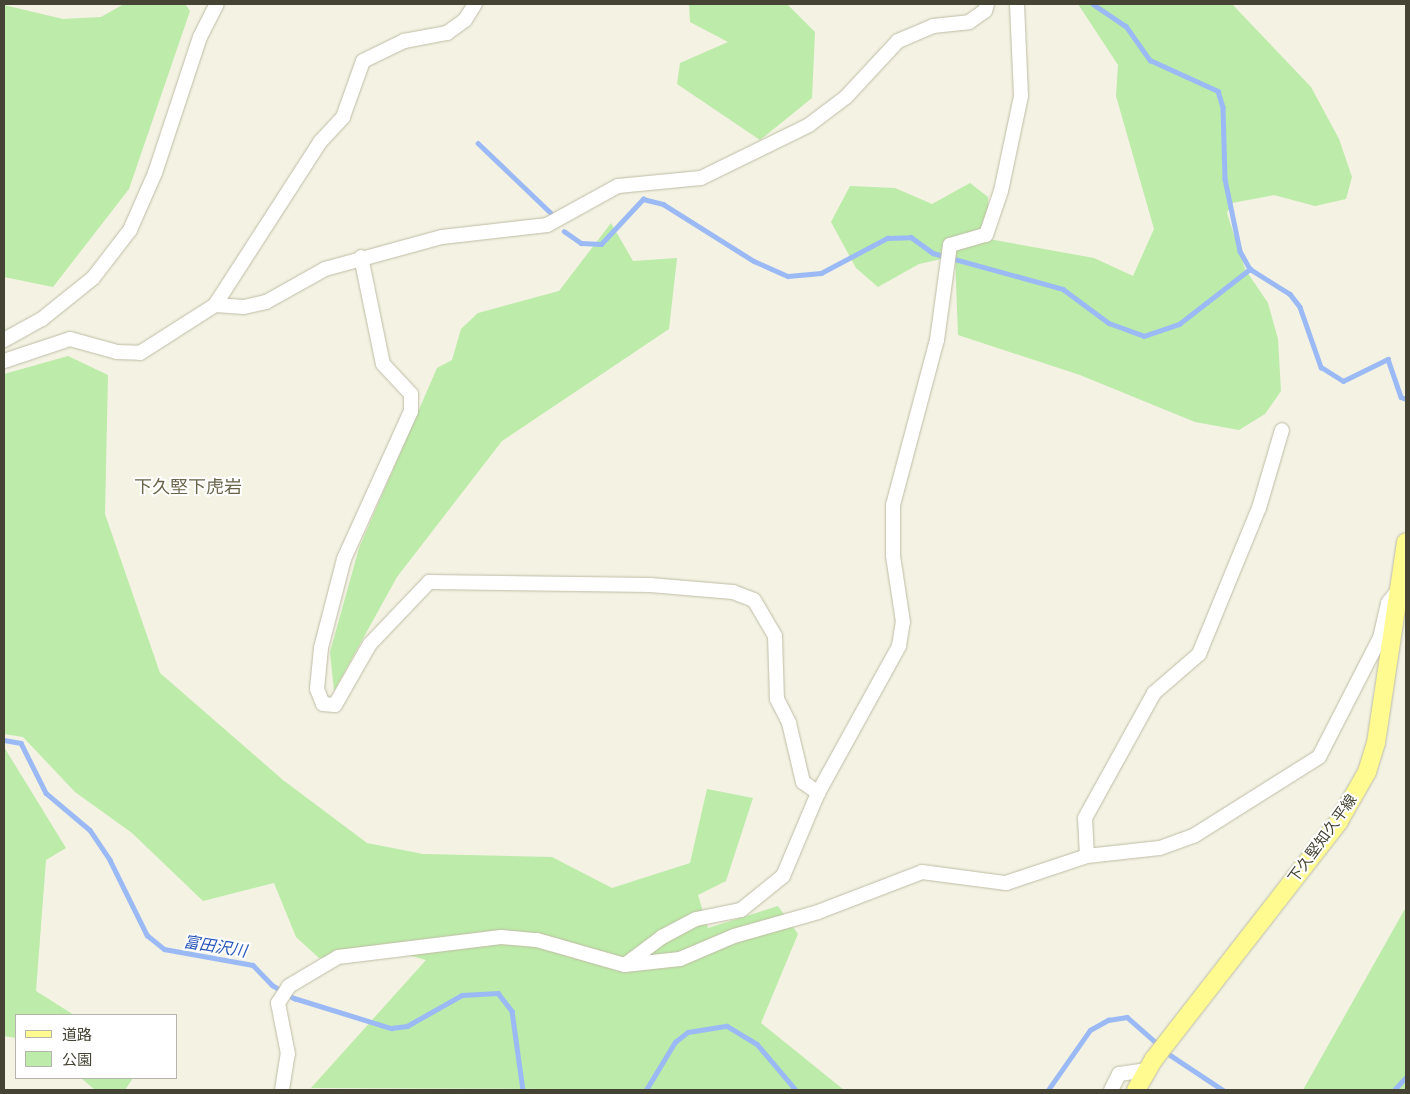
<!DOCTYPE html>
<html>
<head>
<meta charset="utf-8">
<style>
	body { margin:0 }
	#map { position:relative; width:1410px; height:1094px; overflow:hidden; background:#f3f2e3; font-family:"DM Sans","Noto Sans JP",sans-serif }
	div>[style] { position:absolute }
	.green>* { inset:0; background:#bdeba9 }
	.stream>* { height:4.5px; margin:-2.25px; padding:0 2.25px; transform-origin:2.25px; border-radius:2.25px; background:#9bbaf5 }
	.roads { filter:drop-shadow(0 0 1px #bfbca5) drop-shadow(0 0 1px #bfbca5) }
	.minor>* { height:14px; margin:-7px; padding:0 7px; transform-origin:7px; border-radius:7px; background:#fff }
	.major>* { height:18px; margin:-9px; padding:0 9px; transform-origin:9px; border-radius:9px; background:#fffb90 }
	span { translate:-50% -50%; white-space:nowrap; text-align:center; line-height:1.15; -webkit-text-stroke:4px #fff; paint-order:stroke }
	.street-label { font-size:15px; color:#454333 }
	.water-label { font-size:16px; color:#2656b8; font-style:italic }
	.quarter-label { font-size:18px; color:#69644a }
	.frame { position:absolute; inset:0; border:5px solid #454333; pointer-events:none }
	.legend { position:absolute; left:15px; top:1014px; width:162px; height:65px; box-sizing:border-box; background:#fff; border:1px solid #b5b4ad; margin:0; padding:6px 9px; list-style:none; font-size:15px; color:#454333 }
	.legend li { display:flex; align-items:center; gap:10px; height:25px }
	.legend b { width:25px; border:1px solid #b5b4ad }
</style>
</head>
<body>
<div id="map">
	<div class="green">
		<div style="clip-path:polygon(124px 4px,185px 4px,190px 11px,129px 189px,53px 287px,4px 277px,4px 5px,63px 19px,101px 17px)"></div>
		<div style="clip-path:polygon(689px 4px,787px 4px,815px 32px,812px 98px,760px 140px,677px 84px,680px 63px,728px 42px,690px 22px)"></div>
		<div style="clip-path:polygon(1078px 4px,1232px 4px,1311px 87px,1339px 139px,1352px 177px,1346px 199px,1315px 206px,1274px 195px,1232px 203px,1227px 213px,1245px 269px,1268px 303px,1278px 339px,1281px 391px,1265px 414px,1239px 430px,1195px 422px,1080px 375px,958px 335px,955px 256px,919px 264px,878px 287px,856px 268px,831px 222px,850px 186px,895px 188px,932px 204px,970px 183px,988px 197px,989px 239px,1094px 258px,1133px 276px,1154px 229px,1116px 96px,1118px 65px)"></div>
		<div style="clip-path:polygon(611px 223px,633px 261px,677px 258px,669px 329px,502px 441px,397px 577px,334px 691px,330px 652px,359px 548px,437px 368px,452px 360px,461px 329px,478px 313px,559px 291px)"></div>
		<div style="clip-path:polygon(68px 356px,108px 375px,105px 514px,160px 673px,283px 780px,367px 843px,423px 854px,552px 857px,612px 888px,690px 863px,707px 789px,753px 798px,726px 881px,698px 895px,708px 928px,778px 906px,798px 934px,761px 1023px,844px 1090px,311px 1088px,426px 960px,386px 949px,319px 958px,296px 937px,274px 883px,203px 901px,132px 833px,75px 792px,23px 737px,4px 734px,4px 374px)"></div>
		<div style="clip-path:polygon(4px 747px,66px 848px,46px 860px,36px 991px,74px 1015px,16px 1015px,16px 1038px,4px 1036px)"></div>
		<div style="clip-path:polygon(1406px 907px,1406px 1090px,1303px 1090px)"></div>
		<div style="clip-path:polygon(81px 1078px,133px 1078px,125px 1090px,95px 1090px)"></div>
	</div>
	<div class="stream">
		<div style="left:1093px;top:4px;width:40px;rotate:34deg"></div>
		<div style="left:1126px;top:26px;width:42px;rotate:54.8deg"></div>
		<div style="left:1150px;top:60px;width:75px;rotate:24.5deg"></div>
		<div style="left:1218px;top:91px;width:17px;rotate:73deg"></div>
		<div style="left:1223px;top:107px;width:72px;rotate:88.4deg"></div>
		<div style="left:1225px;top:179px;width:74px;rotate:78.2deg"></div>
		<div style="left:1240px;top:251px;width:21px;rotate:61deg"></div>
		<div style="left:1250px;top:269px;width:47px;rotate:32deg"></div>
		<div style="left:1290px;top:294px;width:16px;rotate:52deg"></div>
		<div style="left:1300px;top:307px;width:64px;rotate:70.7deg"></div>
		<div style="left:1321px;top:367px;width:26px;rotate:32deg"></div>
		<div style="left:1343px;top:381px;width:50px;rotate:-26.1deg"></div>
		<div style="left:1388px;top:359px;width:40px;rotate:71.1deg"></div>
		<div style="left:1401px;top:397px;width:5px;rotate:22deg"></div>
		<div style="left:478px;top:143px;width:100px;rotate:43.8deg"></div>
		<div style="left:564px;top:231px;width:21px;rotate:35deg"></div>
		<div style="left:581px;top:243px;width:20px;rotate:3deg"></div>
		<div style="left:601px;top:244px;width:62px;rotate:-47deg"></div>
		<div style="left:643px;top:199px;width:21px;rotate:14deg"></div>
		<div style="left:663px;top:204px;width:107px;rotate:32.1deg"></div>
		<div style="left:754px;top:261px;width:37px;rotate:24deg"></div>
		<div style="left:788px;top:276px;width:33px;rotate:-5deg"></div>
		<div style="left:821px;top:273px;width:75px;rotate:-27.9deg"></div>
		<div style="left:887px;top:238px;width:24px;rotate:-2deg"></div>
		<div style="left:911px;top:237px;width:27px;rotate:36deg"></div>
		<div style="left:933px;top:253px;width:135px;rotate:15.5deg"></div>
		<div style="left:1063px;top:289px;width:57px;rotate:36.5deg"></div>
		<div style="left:1109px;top:323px;width:37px;rotate:20deg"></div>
		<div style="left:1144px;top:336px;width:37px;rotate:-19deg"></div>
		<div style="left:1179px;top:324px;width:90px;rotate:-37.8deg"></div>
		<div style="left:4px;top:740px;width:17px;rotate:10deg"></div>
		<div style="left:21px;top:743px;width:56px;rotate:63.4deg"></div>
		<div style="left:46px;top:793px;width:57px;rotate:40.1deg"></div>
		<div style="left:90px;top:830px;width:36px;rotate:56deg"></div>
		<div style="left:110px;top:860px;width:84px;rotate:63.7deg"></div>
		<div style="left:147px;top:935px;width:22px;rotate:39deg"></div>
		<div style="left:164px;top:949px;width:90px;rotate:10.2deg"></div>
		<div style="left:253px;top:965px;width:28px;rotate:46deg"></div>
		<div style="left:272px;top:985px;width:26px;rotate:31deg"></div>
		<div style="left:294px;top:998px;width:102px;rotate:17.2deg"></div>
		<div style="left:391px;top:1028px;width:16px;rotate:-7deg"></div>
		<div style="left:407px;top:1026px;width:63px;rotate:-29.4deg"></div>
		<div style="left:462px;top:995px;width:36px;rotate:-3deg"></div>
		<div style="left:498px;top:993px;width:23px;rotate:52deg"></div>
		<div style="left:512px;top:1011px;width:80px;rotate:82.1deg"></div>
		<div style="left:1164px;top:1051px;width:71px;rotate:33.5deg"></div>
		<div style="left:646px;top:1090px;width:56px;rotate:-58.9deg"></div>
		<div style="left:675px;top:1042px;width:16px;rotate:-38deg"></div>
		<div style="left:688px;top:1032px;width:39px;rotate:-9deg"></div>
		<div style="left:727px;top:1026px;width:35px;rotate:31deg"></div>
		<div style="left:757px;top:1044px;width:60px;rotate:49.7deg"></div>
		<div style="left:1048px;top:1090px;width:73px;rotate:-55deg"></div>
		<div style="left:1090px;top:1030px;width:21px;rotate:-29deg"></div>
		<div style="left:1108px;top:1020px;width:19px;rotate:-9deg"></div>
		<div style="left:1127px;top:1017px;width:43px;rotate:41.2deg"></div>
		<div style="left:1394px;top:1090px;width:18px;rotate:-47deg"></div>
	</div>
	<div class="roads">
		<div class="minor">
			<div style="left:361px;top:257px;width:109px;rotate:78.4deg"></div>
			<div style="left:383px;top:364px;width:41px;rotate:47deg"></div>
			<div style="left:411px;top:394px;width:17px;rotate:90deg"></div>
			<div style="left:411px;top:411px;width:162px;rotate:114.4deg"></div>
			<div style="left:344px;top:559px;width:92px;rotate:104.5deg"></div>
			<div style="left:321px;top:648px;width:41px;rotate:95.6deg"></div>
			<div style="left:317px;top:689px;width:16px;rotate:68deg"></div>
			<div style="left:323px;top:704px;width:12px;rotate:5deg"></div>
			<div style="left:335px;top:705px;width:70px;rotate:-60.2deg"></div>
			<div style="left:370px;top:644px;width:86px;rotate:-46.4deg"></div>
			<div style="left:429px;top:582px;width:221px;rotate:0.8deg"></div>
			<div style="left:650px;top:585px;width:83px;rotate:4.8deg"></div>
			<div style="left:733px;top:592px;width:22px;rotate:21deg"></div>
			<div style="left:754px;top:600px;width:42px;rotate:59.7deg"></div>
			<div style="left:775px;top:636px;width:63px;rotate:88.2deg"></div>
			<div style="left:777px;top:699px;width:27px;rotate:63deg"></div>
			<div style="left:789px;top:723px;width:61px;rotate:76.7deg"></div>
			<div style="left:803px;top:782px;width:19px;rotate:36deg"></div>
			<div style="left:215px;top:305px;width:29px;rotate:4deg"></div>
			<div style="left:244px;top:307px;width:23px;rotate:-13deg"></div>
			<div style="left:266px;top:302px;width:68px;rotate:-29.2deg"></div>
			<div style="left:325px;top:269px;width:121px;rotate:-15.3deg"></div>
			<div style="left:442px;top:237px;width:106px;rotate:-6.5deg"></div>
			<div style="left:547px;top:225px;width:81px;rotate:-28.8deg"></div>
			<div style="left:618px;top:186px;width:83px;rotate:-5.5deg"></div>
			<div style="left:701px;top:178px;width:120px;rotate:-26.1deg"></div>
			<div style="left:809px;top:125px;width:46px;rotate:-37.1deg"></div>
			<div style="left:846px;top:97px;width:76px;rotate:-47.1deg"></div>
			<div style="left:898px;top:41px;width:38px;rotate:-23deg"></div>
			<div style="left:933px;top:26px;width:36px;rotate:-6deg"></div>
			<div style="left:969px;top:22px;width:19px;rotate:-35deg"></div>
			<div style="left:985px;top:11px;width:7px;rotate:-74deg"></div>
			<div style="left:4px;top:340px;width:43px;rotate:-28.9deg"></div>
			<div style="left:42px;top:319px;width:65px;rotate:-38.8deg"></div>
			<div style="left:93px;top:278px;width:61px;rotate:-52.4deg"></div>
			<div style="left:130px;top:230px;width:62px;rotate:-66.3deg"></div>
			<div style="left:155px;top:173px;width:143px;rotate:-71.7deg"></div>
			<div style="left:200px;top:37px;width:37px;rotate:-63deg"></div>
			<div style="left:4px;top:361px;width:70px;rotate:-18.4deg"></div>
			<div style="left:70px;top:339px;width:49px;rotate:15.5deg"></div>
			<div style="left:117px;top:352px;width:23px;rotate:2deg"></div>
			<div style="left:140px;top:353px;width:89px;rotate:-32.6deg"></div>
			<div style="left:215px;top:305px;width:194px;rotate:-57.2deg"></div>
			<div style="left:320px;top:142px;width:34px;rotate:-47deg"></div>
			<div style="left:343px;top:117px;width:59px;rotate:-70.3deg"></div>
			<div style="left:363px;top:61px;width:46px;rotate:-26deg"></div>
			<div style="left:404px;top:41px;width:44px;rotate:-10.5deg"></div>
			<div style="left:447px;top:33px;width:22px;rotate:-36deg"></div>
			<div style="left:465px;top:20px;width:19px;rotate:-58deg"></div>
			<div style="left:1087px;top:856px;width:38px;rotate:-93deg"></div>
			<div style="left:1085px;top:818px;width:143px;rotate:-61.1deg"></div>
			<div style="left:1154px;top:693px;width:60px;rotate:-40.9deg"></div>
			<div style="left:1199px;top:654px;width:158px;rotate:-67.7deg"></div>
			<div style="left:1259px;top:508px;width:81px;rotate:-73.6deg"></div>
			<div style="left:626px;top:964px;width:45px;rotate:-36.9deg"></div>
			<div style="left:662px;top:937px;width:38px;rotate:-28deg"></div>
			<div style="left:696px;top:919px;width:46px;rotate:-11.3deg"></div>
			<div style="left:741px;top:910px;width:54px;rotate:-39deg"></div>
			<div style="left:783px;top:876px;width:90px;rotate:-67.1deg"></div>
			<div style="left:818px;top:793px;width:168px;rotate:-61.1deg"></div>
			<div style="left:899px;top:646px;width:24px;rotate:-81deg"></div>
			<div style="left:903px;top:622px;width:67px;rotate:-98.6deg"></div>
			<div style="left:893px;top:556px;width:51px;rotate:-90deg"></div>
			<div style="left:893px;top:505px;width:171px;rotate:-75.1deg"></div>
			<div style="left:937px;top:340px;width:96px;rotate:-82.2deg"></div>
			<div style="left:950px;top:245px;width:37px;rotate:-16deg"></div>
			<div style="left:986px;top:235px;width:46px;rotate:-71.2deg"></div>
			<div style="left:1001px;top:191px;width:97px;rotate:-78.1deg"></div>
			<div style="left:1021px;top:96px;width:92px;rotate:-92.5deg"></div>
			<div style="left:282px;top:1090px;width:36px;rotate:-81deg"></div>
			<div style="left:288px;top:1054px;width:52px;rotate:-101.1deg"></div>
			<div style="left:278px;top:1003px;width:20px;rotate:-57deg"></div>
			<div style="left:289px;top:986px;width:57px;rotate:-30.6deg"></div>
			<div style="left:338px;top:957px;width:164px;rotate:-7deg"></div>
			<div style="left:501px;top:937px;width:36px;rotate:5deg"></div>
			<div style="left:537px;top:940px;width:91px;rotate:15.9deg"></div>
			<div style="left:625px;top:965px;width:55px;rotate:-6.2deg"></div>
			<div style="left:680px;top:959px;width:59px;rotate:-23.1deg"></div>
			<div style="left:734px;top:936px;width:87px;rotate:-15.9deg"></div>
			<div style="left:818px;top:912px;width:111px;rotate:-21deg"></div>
			<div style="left:922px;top:872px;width:85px;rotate:7.5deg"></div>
			<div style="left:1006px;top:883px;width:85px;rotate:-18.4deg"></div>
			<div style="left:1087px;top:856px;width:73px;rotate:-6.3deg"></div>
			<div style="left:1160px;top:848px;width:37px;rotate:-20deg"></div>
			<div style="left:1195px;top:835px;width:146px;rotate:-32.2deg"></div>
			<div style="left:1319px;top:757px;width:134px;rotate:-62.9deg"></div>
			<div style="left:1380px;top:638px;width:36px;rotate:-77deg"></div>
			<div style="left:1388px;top:603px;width:19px;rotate:-51deg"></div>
			<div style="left:1111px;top:1090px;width:18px;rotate:-63deg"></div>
			<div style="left:1119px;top:1074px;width:27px;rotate:-8deg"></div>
		</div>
		<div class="major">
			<div style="left:1136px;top:1090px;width:36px;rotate:-60deg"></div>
			<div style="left:1154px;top:1059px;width:301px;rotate:-52.1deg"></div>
			<div style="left:1339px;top:821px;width:56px;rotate:-60.3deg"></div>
			<div style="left:1367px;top:772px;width:30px;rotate:-73deg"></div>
			<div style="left:1376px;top:743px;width:203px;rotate:-81.5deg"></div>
		</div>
	</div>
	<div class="street-label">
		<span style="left:1323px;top:839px;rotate:-54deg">下久堅知久平線</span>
	</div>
	<div class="water-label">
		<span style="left:215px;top:947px;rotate:9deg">富田沢川</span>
	</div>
	<div class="quarter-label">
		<span style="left:188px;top:487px">下久堅下虎岩</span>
	</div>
	<div class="frame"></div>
	<ul class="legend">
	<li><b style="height:6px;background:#fffb90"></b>道路</li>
	<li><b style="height:14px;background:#bdeba9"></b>公園</li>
	</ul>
</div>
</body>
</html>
